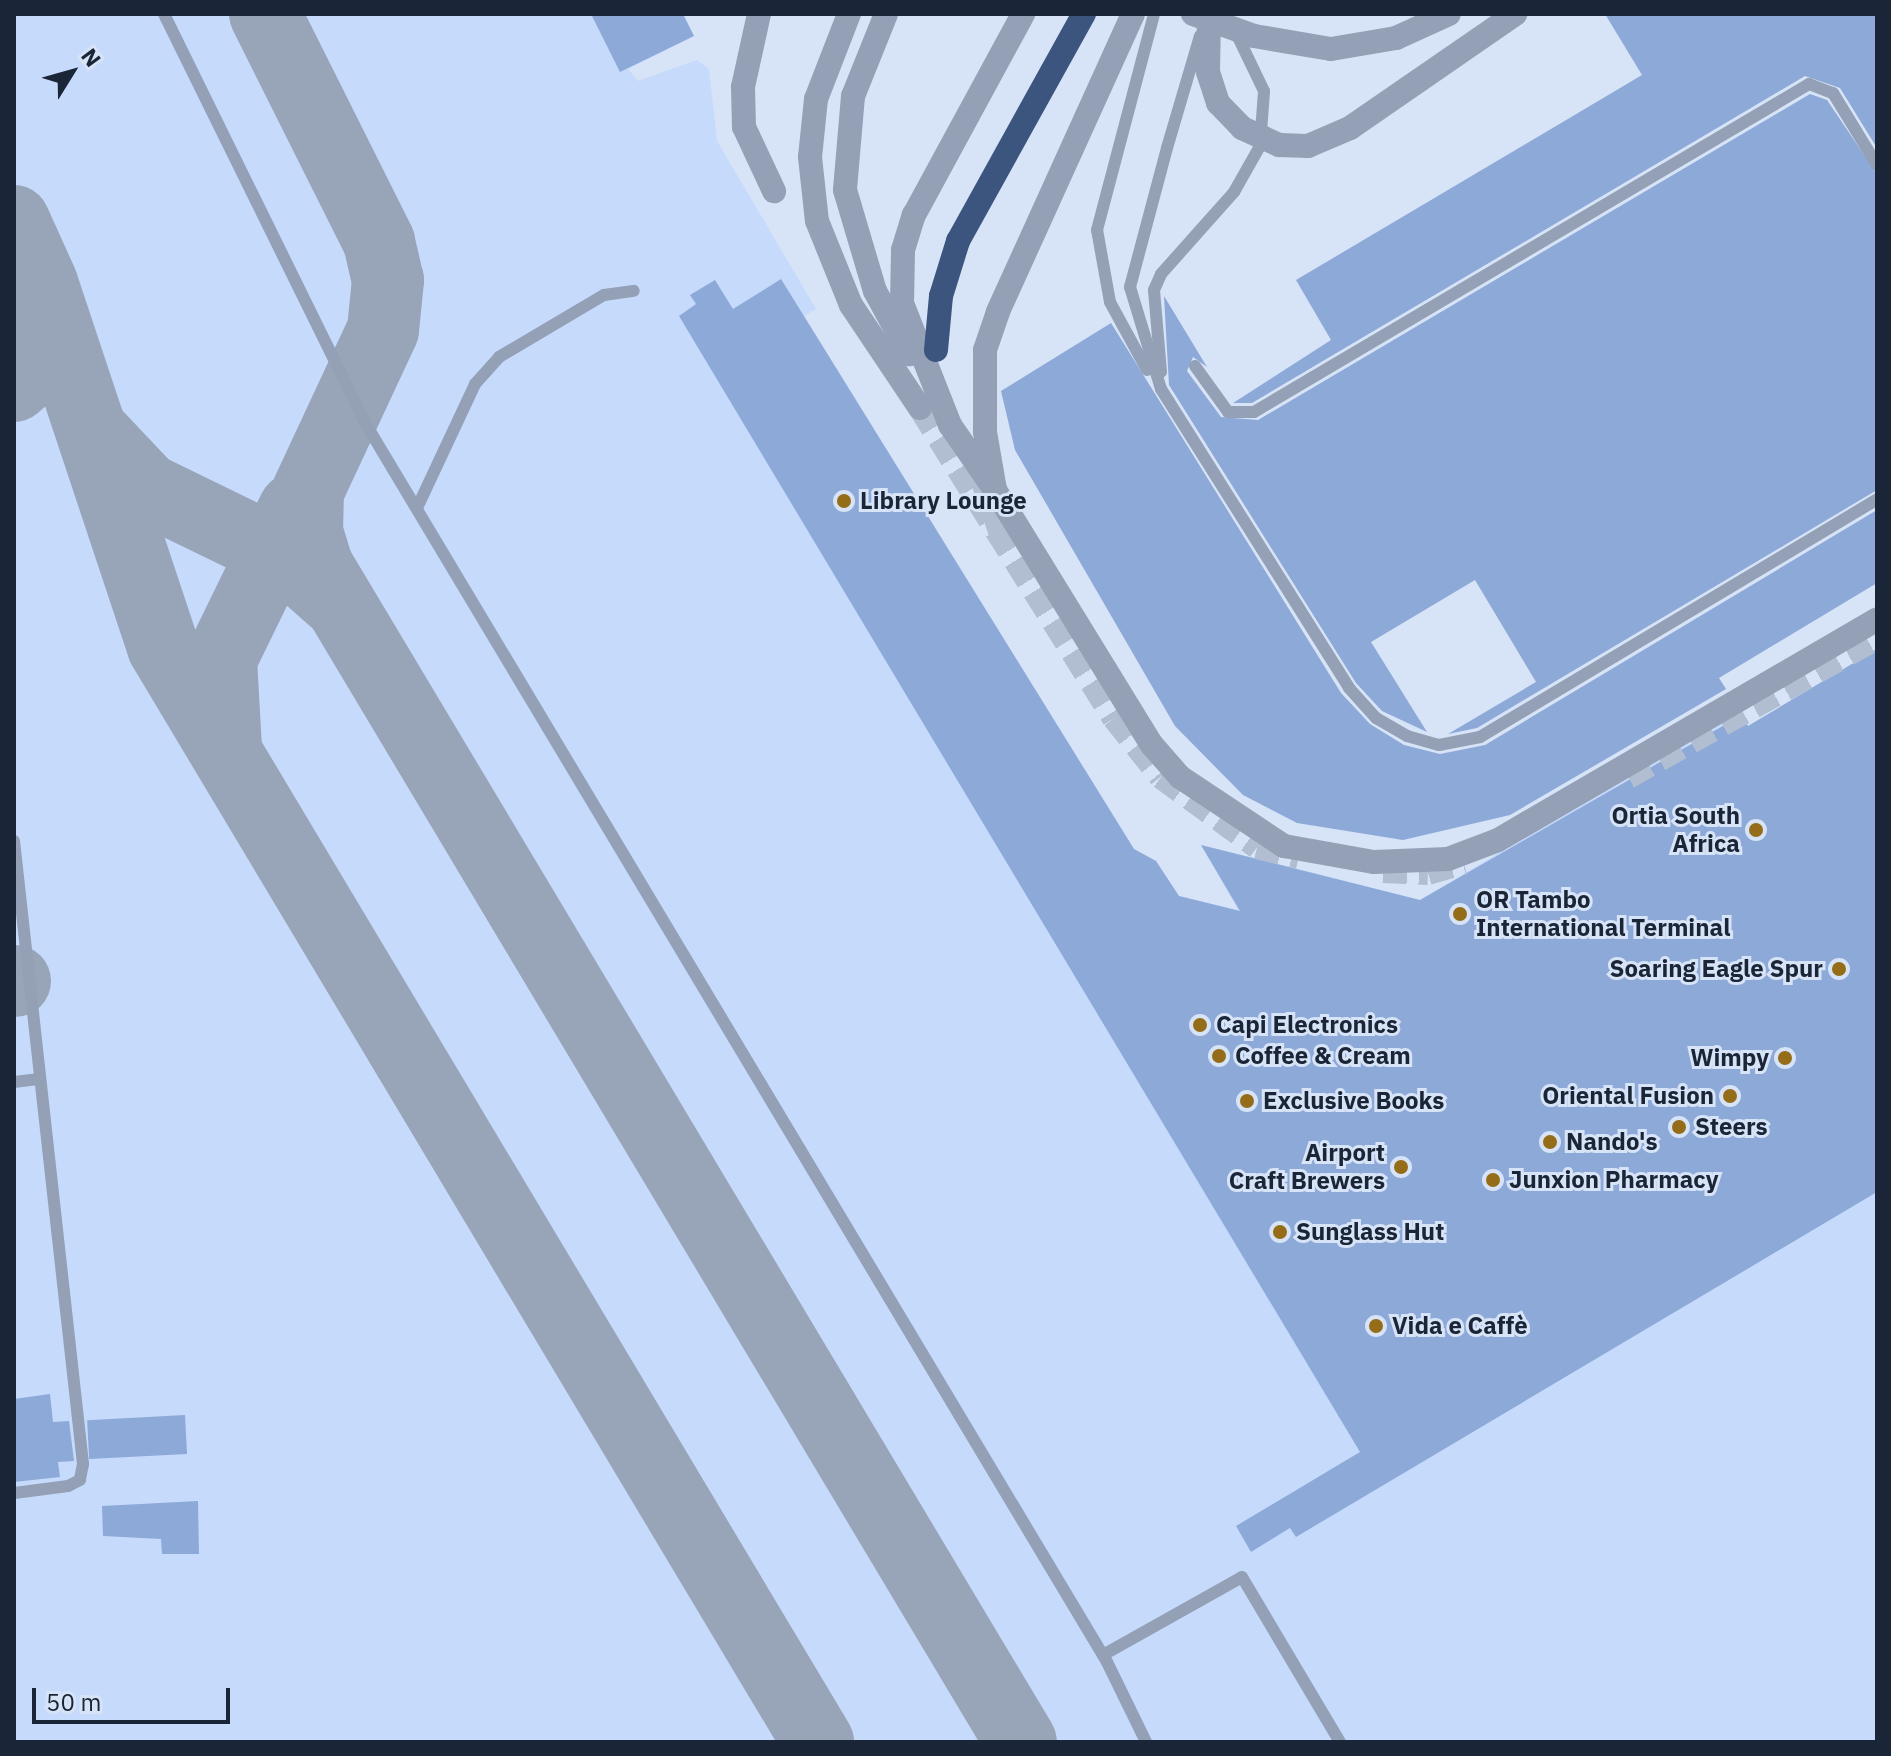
<!DOCTYPE html>
<html>
<head>
<meta charset="utf-8">
<style>
	body { margin:0 }
	#map { position:relative; width:1891px; height:1756px; overflow:hidden; background:#d7e3f7; font-family:"IBM Plex Sans",sans-serif }
	div>[style] { position:absolute }
	.built>* { inset:0; background:#c6dafc }
	.taxiway>* { height:72px; margin:-36px; padding:0 36px; transform-origin:36px; border-radius:36px; background:#98a4b7 }
	.building>* { inset:0; background:#8da9d8; transform-origin:0 0 }
	.street-tunnel>* { height:24px; margin-top:-12px; transform-origin:0; background:repeating-linear-gradient(90deg,#b1bdd1 0 24px,transparent 0 36px) }
	.highway-tunnel>* { height:24px; margin-top:-12px; transform-origin:0; background:repeating-linear-gradient(90deg,#b1bdd1 0 24px,transparent 0 36px) }
	.lane>* { height:12px; margin:-6px; padding:0 6px; transform-origin:6px; border-radius:6px; background:#93a0b5 }
	.street>* { height:24px; margin:-12px; padding:0 12px; transform-origin:12px; border-radius:12px; background:#93a0b5 }
	.highway>* { height:24px; margin:-12px; padding:0 12px; transform-origin:12px; border-radius:12px; background:#3c557e }
	.lane-bridge>* { height:12px; margin:-6px; padding:0 6px; transform-origin:6px; border-radius:6px; background:#93a0b5 }
	.street-bridge>* { height:24px; margin:-12px; padding:0 12px; transform-origin:12px; border-radius:12px; background:#93a0b5 }
	.dots>* { width:22px; height:22px; translate:-50% -50%; box-sizing:border-box; border:4px solid #d7e3f7; border-radius:50% }
	span { translate:-50% -50%; white-space:nowrap; text-align:center; line-height:1.15; -webkit-text-stroke:6px #d7e3f7; paint-order:stroke }
	.poi-label { font-size:24px; color:#1a2537; font-weight:700 }
	.left { translate:0 -50%; text-align:left }
	.right { translate:-100% -50%; text-align:right }
	.frame { position:absolute; inset:0; border:16px solid #1a2537; pointer-events:none }
	.north { position:absolute; left:32px; top:32px; width:80px; height:80px; -webkit-text-stroke:6px #d7e3f7; paint-order:stroke; rotate:53deg; font-size:22px; font-weight:700; line-height:32px; text-align:center; color:#1a2537 }
	.north::after { content:''; display:block; margin:auto; width:28px; height:36px; background:#1a2537; clip-path:polygon(50% 0,100% 100%,50% 72%,0 100%) }
	.scale { position:absolute; left:32px; top:1688px; width:198px; height:36px; box-sizing:border-box; border:4px solid #1a2537; border-top:0; padding-left:10px; font-size:24px; line-height:28px; white-space:nowrap; color:#1a2537; -webkit-text-stroke:6px #d7e3f7; paint-order:stroke }
</style>
</head>
<body>
<div id="map">
	<div class="built">
		<div style="clip-path:polygon(14px 14px,683px 14px,694px 36px,628px 69px,638px 81px,697px 60px,709px 69px,717px 141px,816px 309px,804px 316px,1134px 849px,1156px 861px,1179px 896px,1238px 910px,1201px 845px,1420px 900px,1738px 710px,1748px 726px,1877px 649px,1877px 1742px,14px 1742px)"></div>
	</div>
	<div class="taxiway">
		<div style="left:265px;top:14px;width:255px;rotate:63.4deg"></div>
		<div style="left:379px;top:242px;width:39px;rotate:77deg"></div>
		<div style="left:388px;top:280px;width:50px;rotate:95.7deg"></div>
		<div style="left:383px;top:330px;width:178px;rotate:115deg"></div>
		<div style="left:308px;top:491px;width:41px;rotate:91.4deg"></div>
		<div style="left:307px;top:532px;width:37px;rotate:73deg"></div>
		<div style="left:318px;top:567px;width:1369px;rotate:59.11deg"></div>
		<div style="left:14px;top:221px;width:68px;rotate:65.7deg"></div>
		<div style="left:42px;top:283px;width:384px;rotate:71.6deg"></div>
		<div style="left:163px;top:647px;width:1276px;rotate:59.11deg"></div>
		<div style="left:14px;top:386px;width:45px;rotate:-41.4deg"></div>
		<div style="left:48px;top:356px;width:38px;rotate:-83deg"></div>
		<div style="left:96px;top:435px;width:74px;rotate:46.6deg"></div>
		<div style="left:147px;top:489px;width:153px;rotate:25.9deg"></div>
		<div style="left:285px;top:556px;width:68px;rotate:41.4deg"></div>
		<div style="left:226px;top:749px;width:90px;rotate:-93.2deg"></div>
		<div style="left:221px;top:659px;width:167px;rotate:-64deg"></div>
		<div style="left:14px;top:981px;width:1px"></div>
	</div>
	<div class="building">
		<div style="clip-path:polygon(591px 14px,683px 14px,694px 36px,620px 72px)"></div>
		<div style="clip-path:polygon(1605px 14px,1877px 14px,1877px 148px,1840px 88px,1805px 76px,1252px 403px,1233px 403px,1331px 340px,1296px 280px,1642px 75px)"></div>
		<div style="clip-path:polygon(1810px 94px,1827px 100px,1877px 174px,1877px 490px,1477px 728px,1448px 734px,1536px 682px,1475px 580px,1371px 642px,1427px 732px,1382px 711px,1356px 683px,1169px 385px,1164px 296px,1207px 367px,1193px 357px,1187px 371px,1221px 417px,1258px 420px)"></div>
		<div style="clip-path:polygon(781px 279px,1134px 849px,1156px 861px,1179px 896px,1240px 911px,1201px 845px,1420px 900px,1742px 715px,1748px 726px,1877px 649px,1877px 1192px,1296px 1537px,1290px 1528px,1251px 1552px,1236px 1526px,1360px 1452px,679px 316px,696px 304px,690px 295px,715px 280px,733px 309px)"></div>
		<div style="clip-path:polygon(1111px 323px,1341px 693px,1370px 724px,1404px 745px,1440px 754px,1485px 745px,1877px 510px,1877px 583px,1719px 678px,1726px 689px,1510px 815px,1403px 840px,1297px 823px,1243px 795px,1175px 726px,1015px 450px,1001px 391px)"></div>
		<div style="clip-path:polygon(50px 1394px,53px 1422px,69px 1421px,74px 1461px,58px 1462px,60px 1477px,14px 1482px,14px 1399px)"></div>
		<div style="left:185px;top:1415px;width:39px;height:98px;rotate:87deg"></div>
		<div style="clip-path:polygon(198px 1501px,199px 1554px,162px 1554px,161px 1539px,103px 1536px,102px 1506px)"></div>
	</div>
	<div class="street-tunnel">
		<div style="left:920px;top:408px;width:366px;rotate:58deg"></div>
		<div style="left:1114px;top:718px;width:75px;rotate:51.5deg"></div>
		<div style="left:1161px;top:777px;width:119px;rotate:36.1deg"></div>
		<div style="left:1257px;top:847px;width:43px;rotate:13.4deg"></div>
		<div style="left:1628px;top:777px;width:285px;rotate:-29.2deg"></div>
		<div style="left:1383px;top:871px;width:45px;rotate:2.5deg"></div>
		<div style="left:1428px;top:873px;width:37px;rotate:-16deg"></div>
	</div>
	<div class="highway-tunnel">
		<div style="left:981px;top:476px;width:61px;rotate:71deg"></div>
	</div>
	<div class="lane">
		<div style="left:164px;top:14px;width:453px;rotate:63.8deg"></div>
		<div style="left:364px;top:421px;width:1446px;rotate:59.09deg"></div>
		<div style="left:1107px;top:1662px;width:89px;rotate:64deg"></div>
		<div style="left:1167px;top:148px;width:144px;rotate:104.9deg"></div>
		<div style="left:1130px;top:287px;width:107px;rotate:73.1deg"></div>
		<div style="left:1161px;top:389px;width:353px;rotate:57.8deg"></div>
		<div style="left:1349px;top:688px;width:40px;rotate:48deg"></div>
		<div style="left:1376px;top:718px;width:36px;rotate:30deg"></div>
		<div style="left:1407px;top:736px;width:33px;rotate:16deg"></div>
		<div style="left:1439px;top:745px;width:42px;rotate:-11deg"></div>
		<div style="left:1480px;top:737px;width:463px;rotate:-30.9deg"></div>
		<div style="left:1195px;top:366px;width:57px;rotate:54.3deg"></div>
		<div style="left:1228px;top:412px;width:26px"></div>
		<div style="left:1254px;top:412px;width:645px;rotate:-30.58deg"></div>
		<div style="left:1809px;top:84px;width:26px;rotate:21deg"></div>
		<div style="left:1833px;top:93px;width:84px;rotate:58.6deg"></div>
		<div style="left:1147px;top:370px;width:77px;rotate:-118.6deg"></div>
		<div style="left:1110px;top:302px;width:73px;rotate:-100.2deg"></div>
		<div style="left:1097px;top:230px;width:223px;rotate:-75.2deg"></div>
		<div style="left:1161px;top:372px;width:82px;rotate:-94.9deg"></div>
		<div style="left:1154px;top:290px;width:17px;rotate:-66deg"></div>
		<div style="left:1161px;top:274px;width:110px;rotate:-48.3deg"></div>
		<div style="left:1234px;top:192px;width:53px;rotate:-60.5deg"></div>
		<div style="left:1260px;top:146px;width:55px;rotate:-85.8deg"></div>
		<div style="left:1264px;top:91px;width:62px;rotate:-115.7deg"></div>
		<div style="left:417px;top:508px;width:137px;rotate:-64.9deg"></div>
		<div style="left:475px;top:384px;width:36px;rotate:-48deg"></div>
		<div style="left:499px;top:357px;width:122px;rotate:-30.6deg"></div>
		<div style="left:604px;top:295px;width:30px;rotate:-8deg"></div>
		<div style="left:14px;top:841px;width:627px;rotate:83.68deg"></div>
		<div style="left:83px;top:1464px;width:16px;rotate:101deg"></div>
		<div style="left:80px;top:1480px;width:13px;rotate:153deg"></div>
		<div style="left:68px;top:1486px;width:54px;rotate:172.6deg"></div>
		<div style="left:14px;top:1082px;width:26px;rotate:-7deg"></div>
		<div style="left:1103px;top:1655px;width:159px;rotate:-29.3deg"></div>
		<div style="left:1242px;top:1577px;width:192px;rotate:59.3deg"></div>
	</div>
	<div class="street">
		<div style="left:759px;top:14px;width:75px;rotate:102.4deg"></div>
		<div style="left:743px;top:87px;width:40px;rotate:88.6deg"></div>
		<div style="left:744px;top:127px;width:71px;rotate:64.9deg"></div>
		<div style="left:849px;top:14px;width:91px;rotate:111.2deg"></div>
		<div style="left:816px;top:99px;width:58px;rotate:95.9deg"></div>
		<div style="left:810px;top:157px;width:64px;rotate:83.8deg"></div>
		<div style="left:817px;top:221px;width:91px;rotate:68deg"></div>
		<div style="left:851px;top:305px;width:124px;rotate:56.2deg"></div>
		<div style="left:886px;top:14px;width:88px;rotate:111.9deg"></div>
		<div style="left:853px;top:96px;width:94px;rotate:94.9deg"></div>
		<div style="left:845px;top:190px;width:105px;rotate:73.5deg"></div>
		<div style="left:875px;top:291px;width:72px;rotate:61.6deg"></div>
		<div style="left:1133px;top:14px;width:327px;rotate:114.4deg"></div>
		<div style="left:998px;top:312px;width:40px;rotate:108.9deg"></div>
		<div style="left:985px;top:350px;width:82px;rotate:90deg"></div>
		<div style="left:985px;top:432px;width:59px;rotate:80.2deg"></div>
		<div style="left:995px;top:490px;width:299px;rotate:58.4deg"></div>
		<div style="left:1152px;top:745px;width:43px;rotate:48.8deg"></div>
		<div style="left:1180px;top:777px;width:125px;rotate:33.6deg"></div>
		<div style="left:1284px;top:846px;width:91px;rotate:10.1deg"></div>
		<div style="left:1374px;top:862px;width:74px;rotate:-2.3deg"></div>
		<div style="left:1448px;top:859px;width:53px;rotate:-20.8deg"></div>
		<div style="left:1498px;top:840px;width:439px;rotate:-30.2deg"></div>
		<div style="left:1193px;top:14px;width:65px;rotate:19.8deg"></div>
		<div style="left:1254px;top:36px;width:78px;rotate:9.6deg"></div>
		<div style="left:1331px;top:49px;width:66px;rotate:-9.6deg"></div>
		<div style="left:1396px;top:38px;width:58px;rotate:-24.4deg"></div>
		<div style="left:1279px;top:145px;width:29px;rotate:2deg"></div>
		<div style="left:1308px;top:146px;width:46px;rotate:-23.2deg"></div>
		<div style="left:1350px;top:128px;width:201px;rotate:-34.6deg"></div>
		<div style="left:950px;top:425px;width:131px;rotate:-111.5deg"></div>
		<div style="left:902px;top:303px;width:53px;rotate:-88.9deg"></div>
		<div style="left:903px;top:250px;width:37px;rotate:-73deg"></div>
		<div style="left:914px;top:215px;width:229px;rotate:-61.5deg"></div>
	</div>
	<div class="highway">
		<div style="left:936px;top:350px;width:54px;rotate:-84.7deg"></div>
		<div style="left:941px;top:296px;width:58px;rotate:-72.8deg"></div>
		<div style="left:958px;top:241px;width:260px;rotate:-61deg"></div>
	</div>
	<div class="lane-bridge">
		<div style="left:1167px;top:148px;width:117px;rotate:-73.6deg"></div>
	</div>
	<div class="street-bridge">
		<div style="left:1209px;top:14px;width:58px;rotate:91deg"></div>
		<div style="left:1208px;top:72px;width:33px;rotate:72deg"></div>
		<div style="left:1218px;top:103px;width:35px;rotate:46deg"></div>
		<div style="left:1242px;top:128px;width:41px;rotate:24.7deg"></div>
		<div style="left:950px;top:425px;width:79px;rotate:55.3deg"></div>
	</div>
	<div class="dots">
		<div style="left:844px;top:501px;background:#956c17"></div>
		<div style="left:1756px;top:830px;background:#956c17"></div>
		<div style="left:1460px;top:914px;background:#956c17"></div>
		<div style="left:1839px;top:969px;background:#956c17"></div>
		<div style="left:1200px;top:1025px;background:#956c17"></div>
		<div style="left:1219px;top:1056px;background:#956c17"></div>
		<div style="left:1785px;top:1058px;background:#956c17"></div>
		<div style="left:1730px;top:1096px;background:#956c17"></div>
		<div style="left:1247px;top:1101px;background:#956c17"></div>
		<div style="left:1679px;top:1127px;background:#956c17"></div>
		<div style="left:1550px;top:1142px;background:#956c17"></div>
		<div style="left:1401px;top:1167px;background:#956c17"></div>
		<div style="left:1493px;top:1180px;background:#956c17"></div>
		<div style="left:1280px;top:1232px;background:#956c17"></div>
		<div style="left:1376px;top:1326px;background:#956c17"></div>
	</div>
	<div class="poi-label">
		<span class="left" style="left:860px;top:501px">Library Lounge</span>
		<span class="right" style="left:1740px;top:830px">Ortia South<br>Africa</span>
		<span class="left" style="left:1476px;top:914px">OR Tambo<br>International Terminal</span>
		<span class="right" style="left:1823px;top:969px">Soaring Eagle Spur</span>
		<span class="left" style="left:1216px;top:1025px">Capi Electronics</span>
		<span class="left" style="left:1235px;top:1056px">Coffee &amp; Cream</span>
		<span class="right" style="left:1769px;top:1058px">Wimpy</span>
		<span class="right" style="left:1714px;top:1096px">Oriental Fusion</span>
		<span class="left" style="left:1263px;top:1101px">Exclusive Books</span>
		<span class="left" style="left:1695px;top:1127px">Steers</span>
		<span class="left" style="left:1566px;top:1142px">Nando's</span>
		<span class="right" style="left:1385px;top:1167px">Airport<br>Craft Brewers</span>
		<span class="left" style="left:1509px;top:1180px">Junxion Pharmacy</span>
		<span class="left" style="left:1296px;top:1232px">Sunglass Hut</span>
		<span class="left" style="left:1392px;top:1326px">Vida e Caffè</span>
	</div>
	<div class="frame"></div>
	<div class="north">N</div>
	<div class="scale">50 m</div>
</div>
</body>
</html>
